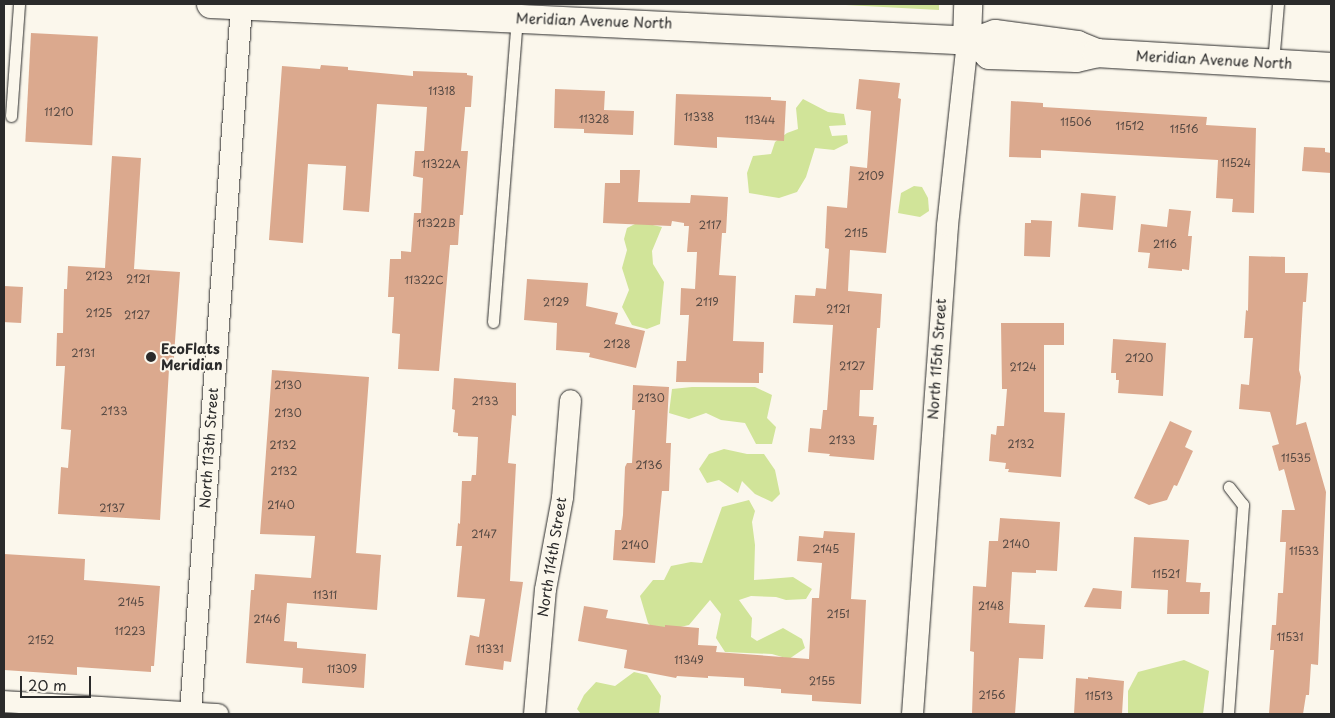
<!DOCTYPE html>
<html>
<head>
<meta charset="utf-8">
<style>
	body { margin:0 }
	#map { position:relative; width:1335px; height:718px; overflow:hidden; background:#fbf7ec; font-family:"Playpen Sans",sans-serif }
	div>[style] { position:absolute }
	.green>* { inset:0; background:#d1e499 }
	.building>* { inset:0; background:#dba98e; transform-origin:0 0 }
	.roads { filter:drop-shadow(0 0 1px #2b2b2b) drop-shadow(0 0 1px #2b2b2b) }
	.lane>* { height:11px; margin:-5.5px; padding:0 5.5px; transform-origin:5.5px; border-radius:5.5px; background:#fbf7ec }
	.street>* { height:21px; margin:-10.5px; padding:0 10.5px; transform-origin:10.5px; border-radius:10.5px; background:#fbf7ec }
	.secondary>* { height:28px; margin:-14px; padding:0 14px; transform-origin:14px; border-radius:14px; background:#fbf7ec }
	.dots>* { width:14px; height:14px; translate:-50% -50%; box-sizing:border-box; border:2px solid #fbf7ec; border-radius:50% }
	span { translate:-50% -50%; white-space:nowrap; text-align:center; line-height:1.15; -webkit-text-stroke:4px #fbf7ec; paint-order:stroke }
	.number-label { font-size:11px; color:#574a44 }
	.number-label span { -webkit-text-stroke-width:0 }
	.street-label { font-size:14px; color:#2b2b2b }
	.poi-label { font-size:14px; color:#2b2b2b; font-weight:700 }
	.left { translate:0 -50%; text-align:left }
	.frame { position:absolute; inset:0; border:5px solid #2b2b2b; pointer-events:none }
	.scale { position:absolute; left:20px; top:676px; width:71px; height:22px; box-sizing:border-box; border:2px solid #2b2b2b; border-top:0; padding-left:6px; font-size:15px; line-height:18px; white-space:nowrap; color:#2b2b2b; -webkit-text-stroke:4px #fbf7ec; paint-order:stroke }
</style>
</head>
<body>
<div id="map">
	<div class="green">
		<div style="clip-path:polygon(827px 4px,939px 4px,939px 10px)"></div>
		<div style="clip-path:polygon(803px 99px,828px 112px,844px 114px,846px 125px,829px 126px,832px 136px,847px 135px,848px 143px,834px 150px,815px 148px,806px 177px,797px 192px,779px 198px,749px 193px,747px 173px,753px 156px,771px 154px,775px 142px,787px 133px,798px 129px,796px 108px)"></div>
		<div style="clip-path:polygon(914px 186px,922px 187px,928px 198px,929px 211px,920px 217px,898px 213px,901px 193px)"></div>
		<div style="clip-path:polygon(639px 222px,662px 227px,652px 251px,653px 264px,664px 282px,660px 324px,647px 329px,632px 325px,622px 307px,629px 290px,622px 268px,627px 250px,624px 239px,627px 228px)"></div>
		<div style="clip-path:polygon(692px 387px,755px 387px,772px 395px,767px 418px,776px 427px,772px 444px,756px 444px,745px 423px,721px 420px,706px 413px,689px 419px,669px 413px,672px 389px)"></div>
		<div style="clip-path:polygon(724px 449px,747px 454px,764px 454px,775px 470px,780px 494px,772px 502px,755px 494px,742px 481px,738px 493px,719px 480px,707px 483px,699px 469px,709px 454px)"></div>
		<div style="clip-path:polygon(749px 500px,755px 511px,752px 522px,755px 545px,754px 580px,793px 577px,812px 589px,806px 599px,786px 600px,776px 597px,751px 596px,739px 600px,752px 618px,751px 637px,757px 641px,783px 628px,802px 639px,805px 648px,789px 659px,772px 654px,725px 652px,716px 638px,721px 614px,710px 600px,689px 625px,667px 630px,654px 629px,648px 623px,640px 596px,653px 580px,664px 580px,671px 566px,691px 562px,702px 563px,722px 507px)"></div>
		<div style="clip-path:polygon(1184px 660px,1209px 671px,1203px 714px,1128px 714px,1128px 691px,1138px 672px)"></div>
		<div style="clip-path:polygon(634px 672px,647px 675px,661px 696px,659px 714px,581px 714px,577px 709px,584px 695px,596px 682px,615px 686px)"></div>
	</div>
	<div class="building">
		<div style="left:31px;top:33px;width:67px;height:109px;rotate:3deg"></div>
		<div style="clip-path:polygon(321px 65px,348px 67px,348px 70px,413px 76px,413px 71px,467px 73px,467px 75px,473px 76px,471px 107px,465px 107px,465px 109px,461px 151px,468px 151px,463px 215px,460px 215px,458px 245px,450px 245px,439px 371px,398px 369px,400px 334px,392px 333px,394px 297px,388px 297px,390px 259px,401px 259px,401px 251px,411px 252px,414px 213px,421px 213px,423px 178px,413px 176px,415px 151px,424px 151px,427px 107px,377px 104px,369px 212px,343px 210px,346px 166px,308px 164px,303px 243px,269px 240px,282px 66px,320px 69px)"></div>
		<div style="clip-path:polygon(859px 79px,900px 83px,898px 98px,901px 99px,886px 253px,850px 250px,848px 291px,882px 294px,880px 328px,877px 328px,873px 390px,860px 390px,859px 416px,874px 417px,873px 425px,877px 425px,874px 460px,829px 456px,830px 454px,808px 452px,810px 428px,821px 429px,823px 410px,827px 410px,833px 325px,793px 323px,795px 295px,815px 296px,816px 288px,826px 289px,829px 249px,825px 248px,827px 206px,847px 208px,850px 166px,867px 168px,871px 111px,856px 109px)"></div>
		<div style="clip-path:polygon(555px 89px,605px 91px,604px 110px,634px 111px,633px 135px,584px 133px,584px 129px,554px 128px)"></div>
		<div style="clip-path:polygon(676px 94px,771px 97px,771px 100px,786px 101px,784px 141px,717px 137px,717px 148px,674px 145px)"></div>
		<div style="clip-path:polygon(1011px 101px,1043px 103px,1043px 107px,1207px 117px,1206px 125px,1256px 128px,1254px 213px,1232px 212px,1233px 199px,1216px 198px,1218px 160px,1041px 150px,1041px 158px,1009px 157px)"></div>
		<div style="clip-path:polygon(1304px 147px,1325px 148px,1325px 152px,1331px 153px,1331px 173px,1302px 171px)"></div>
		<div style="clip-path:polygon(112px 156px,141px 158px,134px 269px,180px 272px,173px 369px,169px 369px,160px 520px,58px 514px,61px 467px,68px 468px,71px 430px,61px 429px,65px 366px,56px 366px,57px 333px,63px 333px,64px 289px,67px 289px,68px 266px,105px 268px)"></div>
		<div style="clip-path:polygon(620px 170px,640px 170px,638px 202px,690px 203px,691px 195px,728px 197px,726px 233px,722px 233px,719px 275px,736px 276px,733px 341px,764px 342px,763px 373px,759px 373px,759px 383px,676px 382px,677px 361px,686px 361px,689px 315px,680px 315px,681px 288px,695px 289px,697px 252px,687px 252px,689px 226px,684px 226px,684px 223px,672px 221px,671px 226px,603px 223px,605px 183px,620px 183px)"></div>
		<div style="left:1081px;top:193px;width:35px;height:34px;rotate:5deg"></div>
		<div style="clip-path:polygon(1169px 209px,1191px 211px,1188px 236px,1192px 236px,1189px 270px,1182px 269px,1182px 271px,1148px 268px,1150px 253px,1138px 252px,1141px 224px,1167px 227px)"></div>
		<div style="clip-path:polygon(1031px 220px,1052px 221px,1050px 257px,1024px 256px,1025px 223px,1031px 223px)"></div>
		<div style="clip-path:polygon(1249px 256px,1285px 257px,1285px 273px,1308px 273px,1306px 302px,1303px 302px,1299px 370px,1301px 377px,1296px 425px,1306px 422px,1326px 492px,1318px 665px,1311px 664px,1309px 695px,1306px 695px,1303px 714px,1269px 714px,1274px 650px,1270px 650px,1272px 625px,1276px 625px,1278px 593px,1283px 593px,1286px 542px,1280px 542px,1282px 510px,1295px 510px,1284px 469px,1279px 471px,1272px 446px,1279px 444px,1270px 412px,1239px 409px,1241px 384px,1249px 385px,1253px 338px,1244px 338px,1246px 310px,1248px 311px)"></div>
		<div style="clip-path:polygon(527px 279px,588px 283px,586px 306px,618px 313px,615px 324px,645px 331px,636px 368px,589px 357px,590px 353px,556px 350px,557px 323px,524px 320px)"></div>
		<div style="left:4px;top:286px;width:19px;height:36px;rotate:3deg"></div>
		<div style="clip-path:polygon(1001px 323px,1064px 323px,1064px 345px,1044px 345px,1044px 412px,1065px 413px,1061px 477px,1008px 472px,1009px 469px,1005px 469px,1006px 463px,989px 461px,991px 434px,996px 435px,997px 426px,1004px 426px,1007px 389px,1002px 389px)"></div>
		<div style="clip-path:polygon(1113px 339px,1166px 343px,1163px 396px,1118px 393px,1119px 380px,1116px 380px,1116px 373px,1111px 373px)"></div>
		<div style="clip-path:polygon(272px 370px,369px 377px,356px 553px,381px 555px,377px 610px,287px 603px,284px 641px,297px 642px,297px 648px,366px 654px,364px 688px,302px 683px,303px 668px,246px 663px,251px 590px,254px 590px,255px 574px,311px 578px,315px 536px,260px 534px)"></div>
		<div style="clip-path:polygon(454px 378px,516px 383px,516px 416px,512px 415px,508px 463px,516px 464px,510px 581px,523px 582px,511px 662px,504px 661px,503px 670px,465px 665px,470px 635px,479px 637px,485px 599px,457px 597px,462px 546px,456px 546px,458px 523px,460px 524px,462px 481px,471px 481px,472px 475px,476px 475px,478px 437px,458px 436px,458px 433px,453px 432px,455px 410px,452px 409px)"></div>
		<div style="clip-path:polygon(633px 385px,669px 387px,666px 443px,671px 443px,669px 491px,662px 491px,655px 563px,613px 560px,615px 530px,621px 530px,623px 515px,625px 467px,627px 463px,632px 463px,635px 410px,632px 410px)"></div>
		<div style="clip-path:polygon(1170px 421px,1192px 431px,1185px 447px,1193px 451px,1177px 486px,1174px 485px,1167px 500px,1149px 505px,1134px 498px)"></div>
		<div style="clip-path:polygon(1000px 518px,1060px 522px,1057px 571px,1036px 570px,1036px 573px,1012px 572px,1009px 623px,1045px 625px,1043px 659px,1019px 658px,1015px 714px,972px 714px,974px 652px,970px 651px,973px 586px,986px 587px,989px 541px,998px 541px)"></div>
		<div style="clip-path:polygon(824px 531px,855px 533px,851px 599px,866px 600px,861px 704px,812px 701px,812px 695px,781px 693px,781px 689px,744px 686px,744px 678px,708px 676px,708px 678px,677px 676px,676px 678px,624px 668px,627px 650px,578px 641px,584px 606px,608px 610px,606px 618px,665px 627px,665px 625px,699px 628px,698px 645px,717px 646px,716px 652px,809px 659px,812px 598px,819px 598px,822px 563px,797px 561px,799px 536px,823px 538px)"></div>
		<div style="clip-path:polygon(1134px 537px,1189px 540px,1186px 582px,1201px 583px,1200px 592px,1210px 592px,1209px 614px,1167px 614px,1168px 590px,1131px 588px)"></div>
		<div style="clip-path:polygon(4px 554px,85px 559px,84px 580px,160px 586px,154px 666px,151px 666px,151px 672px,77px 667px,77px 675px,4px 670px)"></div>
		<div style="clip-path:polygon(1093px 588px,1122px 591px,1121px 609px,1084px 607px)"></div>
		<div style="clip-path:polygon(1088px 677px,1124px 681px,1122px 714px,1074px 714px,1076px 678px,1088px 679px)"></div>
	</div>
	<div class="roads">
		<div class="lane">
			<div style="left:1273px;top:63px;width:59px;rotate:-85.2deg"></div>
			<div style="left:11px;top:116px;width:112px;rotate:-85.9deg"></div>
			<div style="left:493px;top:322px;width:305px;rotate:-85.5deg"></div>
			<div style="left:1228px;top:714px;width:210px;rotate:-85.9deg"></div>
			<div style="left:1243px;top:505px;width:23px;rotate:-128deg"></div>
		</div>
		<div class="street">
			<div style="left:4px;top:701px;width:214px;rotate:3.5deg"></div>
			<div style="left:190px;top:712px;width:709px;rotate:-85.87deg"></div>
			<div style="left:534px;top:714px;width:125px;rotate:-85deg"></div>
			<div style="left:545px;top:589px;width:94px;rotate:-79.5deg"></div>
			<div style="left:562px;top:497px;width:97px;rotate:-85.3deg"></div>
			<div style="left:912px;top:714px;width:490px;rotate:-85.9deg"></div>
			<div style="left:947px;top:225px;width:186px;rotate:-83.8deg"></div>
		</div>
		<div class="secondary">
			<div style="left:211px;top:4px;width:766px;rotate:2.77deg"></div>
			<div style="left:976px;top:41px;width:20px;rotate:-20deg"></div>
			<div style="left:995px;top:34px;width:83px;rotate:7.6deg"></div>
			<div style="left:1077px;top:45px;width:22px;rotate:22deg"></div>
			<div style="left:967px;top:40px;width:36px;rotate:-88deg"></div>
			<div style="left:976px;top:41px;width:19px;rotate:47deg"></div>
			<div style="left:989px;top:55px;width:87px;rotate:2deg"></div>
			<div style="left:1076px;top:58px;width:22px;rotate:-13deg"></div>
			<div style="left:1097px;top:53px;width:234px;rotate:3.4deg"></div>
		</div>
	</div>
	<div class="dots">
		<div style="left:151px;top:357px;background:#2b2b2b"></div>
	</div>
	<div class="number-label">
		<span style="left:442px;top:91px">11318</span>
		<span style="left:59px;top:112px">11210</span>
		<span style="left:699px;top:117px">11338</span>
		<span style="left:594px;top:119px">11328</span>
		<span style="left:760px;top:120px">11344</span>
		<span style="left:1076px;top:122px">11506</span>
		<span style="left:1130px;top:126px">11512</span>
		<span style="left:1184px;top:129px">11516</span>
		<span style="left:1236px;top:163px">11524</span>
		<span style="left:441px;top:164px">11322A</span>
		<span style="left:871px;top:176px">2109</span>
		<span style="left:436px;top:223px">11322B</span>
		<span style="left:710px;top:225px">2117</span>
		<span style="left:856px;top:233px">2115</span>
		<span style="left:1165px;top:244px">2116</span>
		<span style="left:99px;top:276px">2123</span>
		<span style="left:138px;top:279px">2121</span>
		<span style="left:424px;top:280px">11322C</span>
		<span style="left:556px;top:302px">2129</span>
		<span style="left:707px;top:302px">2119</span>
		<span style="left:838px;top:309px">2121</span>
		<span style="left:99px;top:313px">2125</span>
		<span style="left:137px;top:315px">2127</span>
		<span style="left:617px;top:344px">2128</span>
		<span style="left:83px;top:353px">2131</span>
		<span style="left:1139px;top:358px">2120</span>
		<span style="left:852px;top:366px">2127</span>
		<span style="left:1023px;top:367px">2124</span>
		<span style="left:288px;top:385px">2130</span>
		<span style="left:651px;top:398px">2130</span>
		<span style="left:485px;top:401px">2133</span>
		<span style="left:114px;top:411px">2133</span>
		<span style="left:288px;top:413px">2130</span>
		<span style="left:842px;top:440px">2133</span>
		<span style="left:1021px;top:444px">2132</span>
		<span style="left:283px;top:445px">2132</span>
		<span style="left:1296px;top:458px">11535</span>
		<span style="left:649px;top:465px">2136</span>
		<span style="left:284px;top:471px">2132</span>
		<span style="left:281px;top:505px">2140</span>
		<span style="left:112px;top:508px">2137</span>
		<span style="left:484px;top:534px">2147</span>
		<span style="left:1016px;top:544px">2140</span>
		<span style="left:635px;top:545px">2140</span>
		<span style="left:826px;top:549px">2145</span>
		<span style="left:1304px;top:551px">11533</span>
		<span style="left:1166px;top:574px">11521</span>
		<span style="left:325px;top:595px">11311</span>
		<span style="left:131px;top:602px">2145</span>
		<span style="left:991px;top:606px">2148</span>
		<span style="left:838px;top:614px">2151</span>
		<span style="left:267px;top:619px">2146</span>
		<span style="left:130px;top:631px">11223</span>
		<span style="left:1290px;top:637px">11531</span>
		<span style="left:41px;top:640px">2152</span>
		<span style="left:490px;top:649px">11331</span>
		<span style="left:689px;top:660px">11349</span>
		<span style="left:342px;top:669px">11309</span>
		<span style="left:822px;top:681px">2155</span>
		<span style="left:992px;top:695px">2156</span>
		<span style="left:1099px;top:696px">11513</span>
	</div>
	<div class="street-label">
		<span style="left:594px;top:21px;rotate:2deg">Meridian Avenue North</span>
		<span style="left:1214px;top:60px;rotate:3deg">Meridian Avenue North</span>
		<span style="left:937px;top:359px;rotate:-86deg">North 115th Street</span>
		<span style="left:209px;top:448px;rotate:-86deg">North 113th Street</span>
		<span style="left:552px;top:557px;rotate:-81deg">North 114th Street</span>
	</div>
	<div class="poi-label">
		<span class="left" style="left:161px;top:357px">EcoFlats<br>Meridian</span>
	</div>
	<div class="frame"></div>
	<div class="scale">20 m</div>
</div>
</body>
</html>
